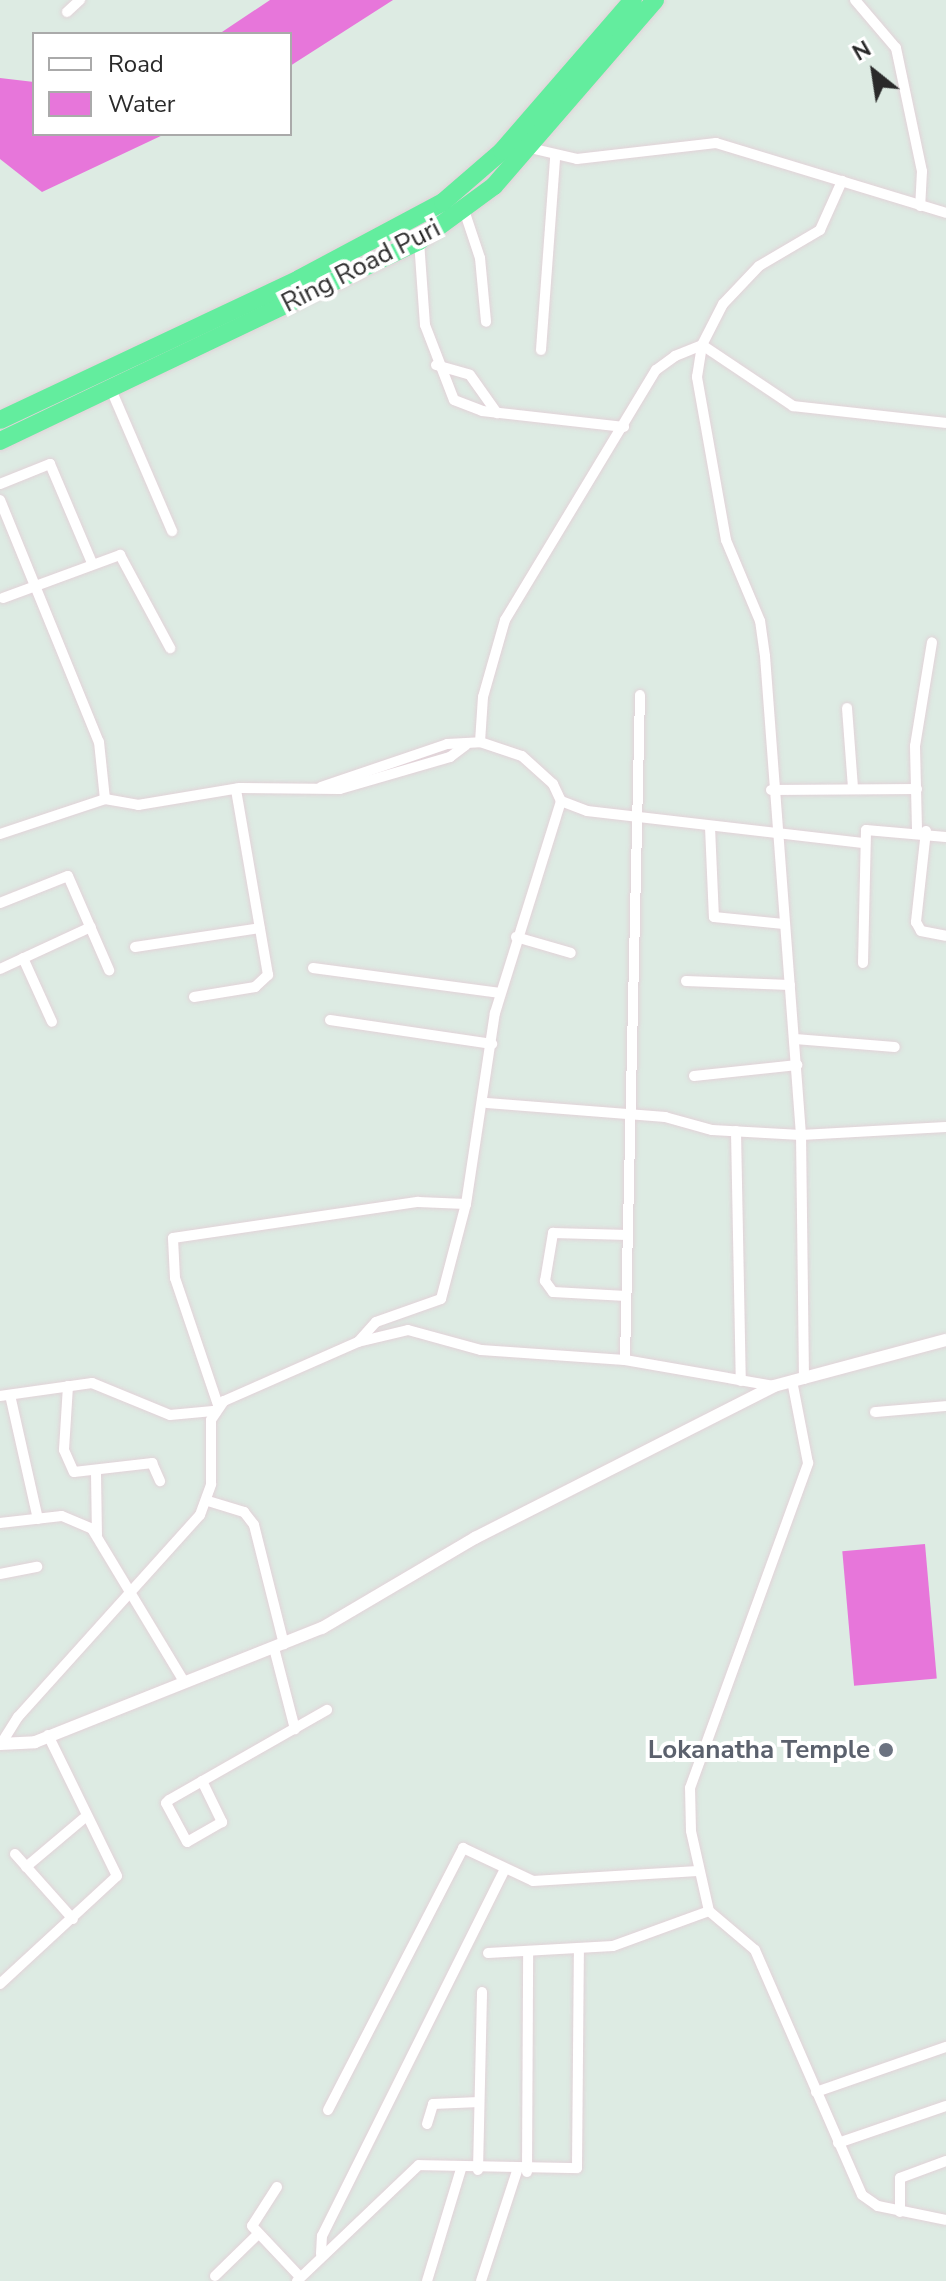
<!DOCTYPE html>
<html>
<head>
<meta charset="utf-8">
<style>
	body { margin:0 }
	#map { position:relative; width:946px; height:2281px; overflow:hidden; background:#ddebe3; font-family:"Nunito Sans",sans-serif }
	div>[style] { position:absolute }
	.water>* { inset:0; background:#e776da; transform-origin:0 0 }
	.roads { filter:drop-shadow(0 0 2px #e2d2d8) drop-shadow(0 0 2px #e2d2d8) }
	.minor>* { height:10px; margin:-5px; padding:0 5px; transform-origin:5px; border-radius:5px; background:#fff }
	.tertiary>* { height:12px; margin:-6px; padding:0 6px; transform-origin:6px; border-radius:6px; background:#fff }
	.trunk>* { height:18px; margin:-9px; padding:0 9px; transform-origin:9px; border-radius:9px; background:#63ed9e }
	.dots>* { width:22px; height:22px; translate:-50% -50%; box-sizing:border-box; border:4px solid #fff; border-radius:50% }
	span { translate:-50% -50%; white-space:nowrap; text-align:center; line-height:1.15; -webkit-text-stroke:8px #fff; paint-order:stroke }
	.street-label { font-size:26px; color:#2a2a2a }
	.worship-label { font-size:26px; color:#5b616d; font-weight:700 }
	.right { translate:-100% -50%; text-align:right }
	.legend { position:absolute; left:32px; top:32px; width:260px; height:104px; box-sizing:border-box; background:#fff; border:2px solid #aaa; margin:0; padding:10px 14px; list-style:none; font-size:24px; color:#2a2a2a }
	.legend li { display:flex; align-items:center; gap:16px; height:40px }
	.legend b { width:40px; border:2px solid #aaa }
	.north { position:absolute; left:834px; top:32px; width:80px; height:80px; -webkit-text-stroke:6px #fff; paint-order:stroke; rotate:330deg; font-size:22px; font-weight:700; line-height:32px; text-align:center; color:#2a2a2a }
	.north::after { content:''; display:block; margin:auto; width:28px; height:36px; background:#2a2a2a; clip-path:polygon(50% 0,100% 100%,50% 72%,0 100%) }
</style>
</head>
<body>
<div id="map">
	<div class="water">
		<div style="clip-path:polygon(270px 0,393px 0,290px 66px,290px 34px,219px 34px)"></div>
		<div style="clip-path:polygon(0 78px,34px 82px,34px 134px,165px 134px,42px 192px,0 159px)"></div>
		<div style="left:925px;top:1544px;width:135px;height:83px;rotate:85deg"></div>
	</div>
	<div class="roads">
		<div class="minor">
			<div style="left:855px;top:0;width:63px;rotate:49.5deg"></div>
			<div style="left:896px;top:48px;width:126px;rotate:78.1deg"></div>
			<div style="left:922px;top:171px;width:35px;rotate:93deg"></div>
			<div style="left:67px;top:12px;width:18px;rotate:-43deg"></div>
			<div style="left:530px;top:148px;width:48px;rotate:13.2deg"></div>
			<div style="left:577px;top:159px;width:140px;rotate:-6.6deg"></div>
			<div style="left:716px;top:143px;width:240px;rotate:16.9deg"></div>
			<div style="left:464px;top:210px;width:51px;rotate:71.6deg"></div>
			<div style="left:480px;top:258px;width:64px;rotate:84.6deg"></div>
			<div style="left:419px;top:241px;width:84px;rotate:85.9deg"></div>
			<div style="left:425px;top:325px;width:80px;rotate:68.9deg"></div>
			<div style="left:454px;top:400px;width:30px;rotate:21deg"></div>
			<div style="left:482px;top:411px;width:143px;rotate:6.4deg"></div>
			<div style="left:541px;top:350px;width:193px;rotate:-85.8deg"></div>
			<div style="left:436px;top:365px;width:35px;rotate:16deg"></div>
			<div style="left:470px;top:375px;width:47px;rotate:54.6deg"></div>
			<div style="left:110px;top:387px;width:157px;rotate:66.7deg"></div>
			<div style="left:0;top:484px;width:54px;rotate:-21.8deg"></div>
			<div style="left:50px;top:464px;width:108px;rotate:67deg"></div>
			<div style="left:0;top:500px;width:261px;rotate:67.8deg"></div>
			<div style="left:99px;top:742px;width:57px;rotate:84deg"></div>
			<div style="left:3px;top:598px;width:125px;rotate:-20.2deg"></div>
			<div style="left:120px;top:555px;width:106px;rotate:61.7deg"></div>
			<div style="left:847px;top:708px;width:79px;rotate:85.7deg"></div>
			<div style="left:480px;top:742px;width:45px;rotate:-86.2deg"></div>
			<div style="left:483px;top:697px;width:80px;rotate:-74.1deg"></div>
			<div style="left:505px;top:620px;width:292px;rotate:-58.9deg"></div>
			<div style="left:656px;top:370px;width:24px;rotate:-36deg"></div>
			<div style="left:675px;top:356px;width:29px;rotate:-22deg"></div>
			<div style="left:702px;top:345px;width:110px;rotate:33.8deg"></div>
			<div style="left:793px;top:406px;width:154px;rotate:6.3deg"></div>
			<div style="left:321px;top:787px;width:133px;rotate:-18.8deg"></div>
			<div style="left:447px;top:744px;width:33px;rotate:-3deg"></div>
			<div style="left:480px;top:742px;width:44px;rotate:18.4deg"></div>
			<div style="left:522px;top:756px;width:42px;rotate:42.1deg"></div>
			<div style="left:553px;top:784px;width:19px;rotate:65deg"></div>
			<div style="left:561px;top:801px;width:28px;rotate:21deg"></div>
			<div style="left:587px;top:811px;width:280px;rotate:6.6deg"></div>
			<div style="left:771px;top:790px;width:146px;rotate:-0.4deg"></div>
			<div style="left:710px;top:827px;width:90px;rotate:87.5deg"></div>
			<div style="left:714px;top:917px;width:70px;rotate:5.7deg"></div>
			<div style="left:917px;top:829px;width:83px;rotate:-91.4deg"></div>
			<div style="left:915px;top:746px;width:105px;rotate:-80.7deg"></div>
			<div style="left:926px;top:831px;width:92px;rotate:96.3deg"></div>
			<div style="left:916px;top:922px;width:10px;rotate:61deg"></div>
			<div style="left:921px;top:931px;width:25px;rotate:11deg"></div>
			<div style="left:0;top:834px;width:111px;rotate:-18.4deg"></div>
			<div style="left:105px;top:799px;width:34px;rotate:10deg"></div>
			<div style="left:138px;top:805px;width:103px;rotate:-9.5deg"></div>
			<div style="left:240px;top:788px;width:100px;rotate:0.6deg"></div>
			<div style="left:340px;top:789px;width:115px;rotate:-16.2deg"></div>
			<div style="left:450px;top:757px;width:20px;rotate:-37deg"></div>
			<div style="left:0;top:903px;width:73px;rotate:-21.7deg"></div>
			<div style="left:68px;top:876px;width:103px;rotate:66.4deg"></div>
			<div style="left:516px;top:937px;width:57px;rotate:16.2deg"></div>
			<div style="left:135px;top:947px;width:126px;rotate:-8.6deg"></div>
			<div style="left:23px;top:958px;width:70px;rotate:65.6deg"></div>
			<div style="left:863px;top:963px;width:133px;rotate:-88.7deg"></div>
			<div style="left:866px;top:830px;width:80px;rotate:5deg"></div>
			<div style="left:313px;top:968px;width:189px;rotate:7.6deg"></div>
			<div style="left:0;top:969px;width:100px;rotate:-24.8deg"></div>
			<div style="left:686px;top:981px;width:104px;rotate:2.2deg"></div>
			<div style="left:194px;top:997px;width:62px;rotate:-9.3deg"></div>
			<div style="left:255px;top:987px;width:18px;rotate:-43deg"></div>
			<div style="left:268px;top:975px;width:189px;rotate:-99.8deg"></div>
			<div style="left:330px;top:1020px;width:164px;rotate:8.4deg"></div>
			<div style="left:795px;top:1039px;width:100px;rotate:4.6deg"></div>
			<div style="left:694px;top:1076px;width:104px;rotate:-6.1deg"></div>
			<div style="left:487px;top:1103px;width:179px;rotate:4.5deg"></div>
			<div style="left:665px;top:1117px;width:49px;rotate:15.5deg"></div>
			<div style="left:712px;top:1130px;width:89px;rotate:3.2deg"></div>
			<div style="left:801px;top:1135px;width:145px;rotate:-3.2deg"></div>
			<div style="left:736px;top:1131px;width:250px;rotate:88.9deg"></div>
			<div style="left:626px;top:1296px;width:73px;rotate:-176.9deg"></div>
			<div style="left:553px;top:1292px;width:14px;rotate:-126deg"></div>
			<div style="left:545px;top:1281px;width:49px;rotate:-80.5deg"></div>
			<div style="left:553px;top:1233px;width:75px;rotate:1.5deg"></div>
			<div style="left:358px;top:1342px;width:27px;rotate:-48deg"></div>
			<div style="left:376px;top:1322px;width:69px;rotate:-19.5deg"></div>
			<div style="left:441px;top:1299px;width:98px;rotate:-75.3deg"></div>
			<div style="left:625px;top:1360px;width:665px;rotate:-88.71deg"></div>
			<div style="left:804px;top:1379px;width:244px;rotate:-90.7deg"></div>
			<div style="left:801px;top:1135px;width:480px;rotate:-94.3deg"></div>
			<div style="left:765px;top:656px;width:35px;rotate:-98deg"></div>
			<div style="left:760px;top:621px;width:88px;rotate:-112.8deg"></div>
			<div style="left:726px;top:540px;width:166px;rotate:-100.1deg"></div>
			<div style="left:697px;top:377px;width:32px;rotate:-81deg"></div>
			<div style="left:702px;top:345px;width:46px;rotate:-62.9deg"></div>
			<div style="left:723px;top:304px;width:52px;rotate:-46.5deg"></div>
			<div style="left:759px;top:266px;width:71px;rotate:-30.5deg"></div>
			<div style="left:820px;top:230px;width:54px;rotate:-65.8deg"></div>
			<div style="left:68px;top:1386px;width:64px;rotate:93.6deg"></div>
			<div style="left:64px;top:1450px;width:24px;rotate:66deg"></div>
			<div style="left:74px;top:1472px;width:79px;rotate:-6.6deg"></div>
			<div style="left:152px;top:1463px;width:20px;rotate:66deg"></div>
			<div style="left:10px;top:1395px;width:127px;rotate:77.3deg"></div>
			<div style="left:0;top:1396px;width:93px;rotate:-8deg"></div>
			<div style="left:92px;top:1383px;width:84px;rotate:22.3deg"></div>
			<div style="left:170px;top:1415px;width:43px;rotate:-5.3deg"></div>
			<div style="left:218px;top:1405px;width:134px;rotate:-108.7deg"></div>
			<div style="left:175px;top:1278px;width:40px;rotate:-92.9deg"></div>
			<div style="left:173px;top:1238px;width:248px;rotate:-8.4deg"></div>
			<div style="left:418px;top:1202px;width:48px;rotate:2.4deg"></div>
			<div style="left:466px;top:1204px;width:193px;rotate:-81.4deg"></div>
			<div style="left:495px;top:1013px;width:222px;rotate:-72.7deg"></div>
			<div style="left:875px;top:1412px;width:71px;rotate:-4.8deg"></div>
			<div style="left:96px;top:1473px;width:62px;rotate:89.1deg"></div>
			<div style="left:208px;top:1501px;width:38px;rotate:17deg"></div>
			<div style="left:244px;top:1512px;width:16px;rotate:52deg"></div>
			<div style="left:254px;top:1525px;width:123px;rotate:75.9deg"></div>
			<div style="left:0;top:1523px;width:62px;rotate:-6.4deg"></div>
			<div style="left:62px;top:1516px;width:33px;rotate:23deg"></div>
			<div style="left:92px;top:1529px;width:176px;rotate:58.9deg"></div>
			<div style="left:0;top:1574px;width:38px;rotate:-11deg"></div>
			<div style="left:274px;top:1648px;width:84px;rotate:75.5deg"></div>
			<div style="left:1px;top:1744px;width:32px;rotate:-58deg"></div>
			<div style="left:18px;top:1717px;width:272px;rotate:-48deg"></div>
			<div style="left:200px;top:1515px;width:33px;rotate:-70deg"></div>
			<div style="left:211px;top:1484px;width:64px;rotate:-90deg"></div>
			<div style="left:211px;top:1420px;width:23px;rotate:-56deg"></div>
			<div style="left:224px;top:1401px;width:146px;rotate:-23.8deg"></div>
			<div style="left:358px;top:1342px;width:51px;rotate:-13.5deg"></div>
			<div style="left:408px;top:1330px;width:76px;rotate:15.3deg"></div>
			<div style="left:481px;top:1350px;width:144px;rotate:4deg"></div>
			<div style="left:625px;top:1360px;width:151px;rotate:9.9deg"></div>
			<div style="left:202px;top:1781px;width:46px;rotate:64deg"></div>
			<div style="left:222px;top:1822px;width:40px;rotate:150.3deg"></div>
			<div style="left:187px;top:1842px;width:44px;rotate:-118.3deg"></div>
			<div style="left:166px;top:1803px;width:4px;rotate:-45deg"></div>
			<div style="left:169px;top:1800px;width:182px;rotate:-29.7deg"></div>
			<div style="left:15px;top:1854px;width:87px;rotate:48.3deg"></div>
			<div style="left:26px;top:1867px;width:75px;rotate:-40.1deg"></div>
			<div style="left:709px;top:1911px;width:60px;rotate:40.3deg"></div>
			<div style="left:755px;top:1950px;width:267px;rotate:66.4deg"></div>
			<div style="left:862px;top:2195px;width:19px;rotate:35deg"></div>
			<div style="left:878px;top:2206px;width:69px;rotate:11.6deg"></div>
			<div style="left:488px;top:1953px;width:125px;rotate:-3.2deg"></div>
			<div style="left:613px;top:1946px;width:102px;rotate:-20deg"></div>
			<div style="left:709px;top:1911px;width:82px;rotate:-102.7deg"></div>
			<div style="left:691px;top:1831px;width:43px;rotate:-91.3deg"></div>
			<div style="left:690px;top:1788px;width:346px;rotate:-70deg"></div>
			<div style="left:808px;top:1463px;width:84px;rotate:-101deg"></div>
			<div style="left:0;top:1984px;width:159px;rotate:-42.7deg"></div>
			<div style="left:117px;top:1876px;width:157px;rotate:-116.1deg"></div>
			<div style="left:816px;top:2092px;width:138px;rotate:-19.1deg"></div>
			<div style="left:328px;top:2110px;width:295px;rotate:-62.7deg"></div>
			<div style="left:463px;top:1848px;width:77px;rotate:25.2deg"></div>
			<div style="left:533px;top:1881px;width:165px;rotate:-3.5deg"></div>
			<div style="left:427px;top:2124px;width:21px;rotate:-73deg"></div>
			<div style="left:433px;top:2104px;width:46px;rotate:-2.5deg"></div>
			<div style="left:838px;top:2143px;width:114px;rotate:-18.9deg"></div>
			<div style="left:478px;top:2170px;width:178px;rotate:-88.7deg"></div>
			<div style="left:527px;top:2172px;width:219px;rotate:-89.7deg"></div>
			<div style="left:277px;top:2187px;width:46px;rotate:122.7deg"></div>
			<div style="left:252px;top:2226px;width:70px;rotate:46.7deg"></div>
			<div style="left:900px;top:2212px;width:34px;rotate:-90deg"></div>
			<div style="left:900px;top:2178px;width:49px;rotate:-20.3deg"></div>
			<div style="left:321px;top:2254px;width:18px;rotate:-87deg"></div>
			<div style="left:322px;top:2236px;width:410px;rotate:-63.5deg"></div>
			<div style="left:215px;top:2276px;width:60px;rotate:-44.3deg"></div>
			<div style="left:297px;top:2281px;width:168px;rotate:-43.6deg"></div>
			<div style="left:419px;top:2165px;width:158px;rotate:1.1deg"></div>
			<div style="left:577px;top:2168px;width:217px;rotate:-89.5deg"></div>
			<div style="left:427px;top:2281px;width:117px;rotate:-73.1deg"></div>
			<div style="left:481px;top:2281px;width:116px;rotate:-71.9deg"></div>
		</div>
		<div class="tertiary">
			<div style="left:0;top:1744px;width:35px;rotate:-3deg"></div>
			<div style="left:35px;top:1742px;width:309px;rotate:-21.7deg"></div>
			<div style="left:322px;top:1628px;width:178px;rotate:-30.5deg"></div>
			<div style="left:475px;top:1538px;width:335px;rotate:-26.9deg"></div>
			<div style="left:774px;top:1386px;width:178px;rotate:-15deg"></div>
		</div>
		<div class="trunk">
			<div style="left:0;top:420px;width:331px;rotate:-25.2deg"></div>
			<div style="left:299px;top:279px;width:163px;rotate:-28.1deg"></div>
			<div style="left:443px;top:202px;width:78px;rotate:-40.8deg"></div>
			<div style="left:502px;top:151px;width:200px;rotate:-49.1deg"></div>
			<div style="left:0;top:441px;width:464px;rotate:-25.5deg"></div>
			<div style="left:419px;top:241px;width:93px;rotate:-36.3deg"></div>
			<div style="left:494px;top:186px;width:246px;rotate:-49.1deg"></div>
		</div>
	</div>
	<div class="dots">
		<div style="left:886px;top:1750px;background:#6b7280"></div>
	</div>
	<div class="street-label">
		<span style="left:361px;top:266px;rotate:-27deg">Ring Road Puri</span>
	</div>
	<div class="worship-label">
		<span class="right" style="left:870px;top:1750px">Lokanatha Temple</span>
	</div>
	<ul class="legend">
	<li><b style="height:10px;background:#fff"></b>Road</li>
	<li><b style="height:22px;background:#e776da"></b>Water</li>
	</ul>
	<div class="north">N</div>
</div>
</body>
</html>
